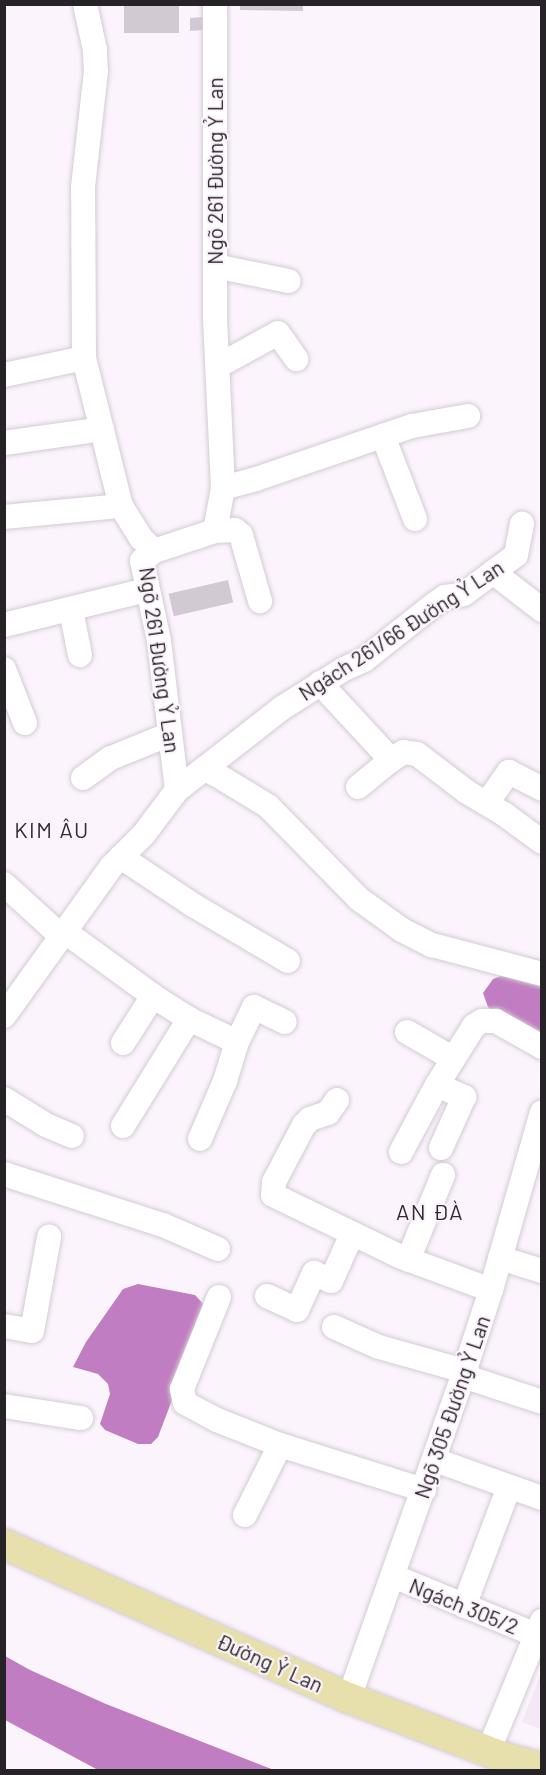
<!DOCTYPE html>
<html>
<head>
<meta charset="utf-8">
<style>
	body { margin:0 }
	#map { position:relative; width:546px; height:1775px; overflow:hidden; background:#fcf4fc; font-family:Barlow,sans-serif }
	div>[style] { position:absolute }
	.built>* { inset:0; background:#f5e7f5 }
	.water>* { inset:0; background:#c17dc1 }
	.building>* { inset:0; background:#d2cad2; transform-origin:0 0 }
	.roads { filter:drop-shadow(0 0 2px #d3cbd3) drop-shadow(0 0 2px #d3cbd3) }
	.minor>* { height:24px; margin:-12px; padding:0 12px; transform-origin:12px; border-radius:12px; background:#fff }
	.major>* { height:30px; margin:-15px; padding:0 15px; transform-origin:15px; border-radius:15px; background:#e7e0ad }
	span { translate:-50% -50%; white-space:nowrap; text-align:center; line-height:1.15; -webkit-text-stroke:4.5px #fcf4fc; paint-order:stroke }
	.street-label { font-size:21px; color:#262326 }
	.neighbourhood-label { font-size:22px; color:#322b32; letter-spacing:1.5px }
	.frame { position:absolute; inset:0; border:6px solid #262326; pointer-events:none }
</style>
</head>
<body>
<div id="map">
	<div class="built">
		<div style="clip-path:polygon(541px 1673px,542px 1729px,541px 1729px,522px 1722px)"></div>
	</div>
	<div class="water">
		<div style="clip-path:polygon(501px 976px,541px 984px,541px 1037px,493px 1012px,488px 1007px,483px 993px,493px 979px)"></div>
		<div style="clip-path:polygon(138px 1284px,195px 1295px,207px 1308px,158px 1437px,151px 1444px,138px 1444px,105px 1430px,100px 1424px,110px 1394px,108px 1384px,98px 1374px,73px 1367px,86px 1342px,123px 1289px)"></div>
		<div style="clip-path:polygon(5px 1656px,30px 1670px,106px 1704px,274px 1770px,98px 1770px,5px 1720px)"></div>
	</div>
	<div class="building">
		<div style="left:124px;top:4px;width:55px;height:29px"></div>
		<div style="clip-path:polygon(240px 4px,303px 4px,303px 11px,240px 10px)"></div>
		<div style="clip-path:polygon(203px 17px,203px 30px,190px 31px,190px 18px)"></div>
		<div style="left:228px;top:580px;width:23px;height:61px;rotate:77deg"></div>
	</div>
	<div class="roads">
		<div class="minor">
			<div style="left:215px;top:266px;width:75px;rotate:11.6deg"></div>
			<div style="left:84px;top:358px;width:171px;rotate:-90.3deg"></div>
			<div style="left:83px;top:187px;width:116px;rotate:-83.6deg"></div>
			<div style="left:96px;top:72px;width:22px;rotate:-93deg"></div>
			<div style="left:95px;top:50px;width:47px;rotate:-102.3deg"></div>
			<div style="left:218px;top:366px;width:68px;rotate:-28.8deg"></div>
			<div style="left:278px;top:333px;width:32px;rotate:55deg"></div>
			<div style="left:4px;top:375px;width:82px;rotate:-12deg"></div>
			<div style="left:84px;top:358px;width:153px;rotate:76deg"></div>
			<div style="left:121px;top:506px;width:38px;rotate:58deg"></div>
			<div style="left:141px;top:538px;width:18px;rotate:45deg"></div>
			<div style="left:383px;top:436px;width:89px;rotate:68.9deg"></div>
			<div style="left:4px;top:443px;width:99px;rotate:-8.1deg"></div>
			<div style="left:223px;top:488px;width:34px;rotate:-15deg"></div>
			<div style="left:256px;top:479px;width:165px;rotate:-18.8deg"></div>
			<div style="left:412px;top:426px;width:57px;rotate:-10.1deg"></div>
			<div style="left:4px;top:517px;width:118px;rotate:-5.4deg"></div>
			<div style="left:215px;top:531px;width:20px;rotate:-3deg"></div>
			<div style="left:235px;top:530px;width:8px;rotate:40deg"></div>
			<div style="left:241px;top:535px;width:69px;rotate:73.9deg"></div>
			<div style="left:493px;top:572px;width:62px;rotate:37.8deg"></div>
			<div style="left:71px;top:610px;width:46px;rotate:78.7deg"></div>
			<div style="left:4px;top:625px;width:147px;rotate:-13.8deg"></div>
			<div style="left:4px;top:669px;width:58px;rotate:68.7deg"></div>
			<div style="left:320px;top:683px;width:105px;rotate:47.3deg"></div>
			<div style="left:391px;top:760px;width:15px;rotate:-32deg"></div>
			<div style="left:404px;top:752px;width:13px;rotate:9deg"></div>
			<div style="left:417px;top:754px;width:63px;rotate:37.2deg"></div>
			<div style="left:467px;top:792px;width:43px;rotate:30.7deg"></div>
			<div style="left:504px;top:814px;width:47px;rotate:36.4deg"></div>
			<div style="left:204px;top:769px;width:99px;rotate:-38deg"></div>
			<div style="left:282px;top:708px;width:73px;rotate:-32.2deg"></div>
			<div style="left:344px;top:669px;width:22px;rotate:-24deg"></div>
			<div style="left:364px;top:660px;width:92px;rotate:-38.4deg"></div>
			<div style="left:436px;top:603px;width:11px;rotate:-34deg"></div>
			<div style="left:445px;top:597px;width:19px;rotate:-9deg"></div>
			<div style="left:464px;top:594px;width:65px;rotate:-36.9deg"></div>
			<div style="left:516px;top:555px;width:32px;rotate:-79deg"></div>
			<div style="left:83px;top:778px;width:34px;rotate:-36deg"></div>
			<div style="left:111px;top:758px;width:64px;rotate:-22.1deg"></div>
			<div style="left:358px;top:787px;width:43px;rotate:-39.3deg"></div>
			<div style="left:177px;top:790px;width:34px;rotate:-38deg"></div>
			<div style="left:204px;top:769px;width:14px;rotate:25deg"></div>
			<div style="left:217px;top:775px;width:60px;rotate:31.3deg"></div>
			<div style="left:268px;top:806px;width:130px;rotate:45.6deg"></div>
			<div style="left:359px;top:899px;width:53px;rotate:35.8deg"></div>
			<div style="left:402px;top:930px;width:34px;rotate:27deg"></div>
			<div style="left:432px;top:945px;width:114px;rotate:14.8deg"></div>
			<div style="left:487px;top:803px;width:38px;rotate:-55deg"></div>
			<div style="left:509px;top:772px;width:37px;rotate:27deg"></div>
			<div style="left:121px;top:857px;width:87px;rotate:33.7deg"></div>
			<div style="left:193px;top:905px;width:110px;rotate:30.5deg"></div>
			<div style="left:4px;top:884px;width:77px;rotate:42.4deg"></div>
			<div style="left:64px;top:931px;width:110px;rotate:36.1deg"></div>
			<div style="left:153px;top:996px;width:43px;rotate:32.6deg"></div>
			<div style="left:189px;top:1019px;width:53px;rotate:25.6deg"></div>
			<div style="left:237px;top:1042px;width:41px;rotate:107.1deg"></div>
			<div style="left:225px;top:1081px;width:63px;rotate:113.3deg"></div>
			<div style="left:4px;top:1016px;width:183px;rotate:-54.3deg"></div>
			<div style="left:111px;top:867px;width:47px;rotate:-45deg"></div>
			<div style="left:144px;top:834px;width:55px;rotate:-53.1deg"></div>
			<div style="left:177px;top:790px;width:150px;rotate:-96.9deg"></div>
			<div style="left:159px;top:641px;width:82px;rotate:-102deg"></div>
			<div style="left:142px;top:561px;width:16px;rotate:-40deg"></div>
			<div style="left:154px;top:551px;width:64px;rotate:-18.2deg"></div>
			<div style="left:215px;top:531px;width:44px;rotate:-79.5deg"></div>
			<div style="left:223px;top:488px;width:171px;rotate:-92.7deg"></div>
			<div style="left:215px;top:317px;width:313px;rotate:-90deg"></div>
			<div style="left:407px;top:1032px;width:52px;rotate:30deg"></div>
			<div style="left:237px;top:1042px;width:39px;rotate:-64deg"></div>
			<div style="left:254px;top:1007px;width:34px;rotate:26deg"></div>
			<div style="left:123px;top:1043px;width:56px;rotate:-57.4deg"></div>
			<div style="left:437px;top:1085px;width:30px;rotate:24deg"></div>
			<div style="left:464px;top:1097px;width:56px;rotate:114.3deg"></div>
			<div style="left:4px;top:1099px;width:49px;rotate:31.8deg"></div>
			<div style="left:46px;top:1125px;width:28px;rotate:23deg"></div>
			<div style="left:337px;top:1100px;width:16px;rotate:125deg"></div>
			<div style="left:328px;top:1113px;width:19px;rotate:162deg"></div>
			<div style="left:310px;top:1119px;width:8px;rotate:135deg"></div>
			<div style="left:304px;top:1125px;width:64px;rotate:117.8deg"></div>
			<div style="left:274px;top:1182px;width:13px;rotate:94deg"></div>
			<div style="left:273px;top:1195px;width:140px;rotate:25.8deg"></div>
			<div style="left:399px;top:1256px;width:98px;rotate:20.3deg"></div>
			<div style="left:123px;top:1126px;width:126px;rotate:-58.3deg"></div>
			<div style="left:401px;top:1152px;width:76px;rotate:-61.8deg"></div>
			<div style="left:437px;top:1085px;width:70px;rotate:-57.9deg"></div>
			<div style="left:474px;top:1026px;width:9px;rotate:-32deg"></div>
			<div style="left:482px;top:1021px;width:14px"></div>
			<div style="left:496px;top:1021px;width:53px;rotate:29.5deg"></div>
			<div style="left:4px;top:1174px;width:167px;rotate:17.8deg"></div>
			<div style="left:163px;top:1225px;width:60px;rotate:23.6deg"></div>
			<div style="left:500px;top:1258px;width:44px;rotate:17.2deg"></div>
			<div style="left:408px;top:1260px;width:92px;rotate:-67.6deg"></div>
			<div style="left:267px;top:1296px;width:33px;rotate:25deg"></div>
			<div style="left:297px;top:1310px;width:41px;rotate:-65.3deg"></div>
			<div style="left:314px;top:1273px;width:19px;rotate:25deg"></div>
			<div style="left:331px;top:1281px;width:51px;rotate:-65.9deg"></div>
			<div style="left:219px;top:1297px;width:99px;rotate:111.9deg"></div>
			<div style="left:182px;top:1389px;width:14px;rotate:78deg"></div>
			<div style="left:185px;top:1403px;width:36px;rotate:28deg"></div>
			<div style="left:217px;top:1420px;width:68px;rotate:21.6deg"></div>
			<div style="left:280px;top:1445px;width:151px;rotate:17.4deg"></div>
			<div style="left:4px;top:1326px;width:28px;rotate:10deg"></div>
			<div style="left:32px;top:1331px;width:96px;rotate:-79.7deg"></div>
			<div style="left:334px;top:1327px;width:49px;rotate:24deg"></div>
			<div style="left:379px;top:1347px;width:89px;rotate:15.6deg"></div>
			<div style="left:463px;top:1376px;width:83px;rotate:18.2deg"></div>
			<div style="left:4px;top:1406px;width:78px;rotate:8.9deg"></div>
			<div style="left:435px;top:1460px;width:114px;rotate:19.6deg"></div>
			<div style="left:245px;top:1515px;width:78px;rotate:-63.4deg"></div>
			<div style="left:393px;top:1576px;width:155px;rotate:22.4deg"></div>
			<div style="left:464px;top:1606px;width:127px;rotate:-69.3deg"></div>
			<div style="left:349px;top:1698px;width:342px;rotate:-70.5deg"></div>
			<div style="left:463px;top:1376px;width:90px;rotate:-72deg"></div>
			<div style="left:491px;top:1290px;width:185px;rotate:-74deg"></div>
			<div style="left:488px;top:1752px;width:142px;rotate:-67.6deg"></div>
		</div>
		<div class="major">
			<div style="left:4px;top:1544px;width:378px;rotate:24.1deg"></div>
			<div style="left:349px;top:1698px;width:167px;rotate:21deg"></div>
			<div style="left:505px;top:1758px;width:38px;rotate:15deg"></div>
		</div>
	</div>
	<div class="street-label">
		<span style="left:215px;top:171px;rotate:-90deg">Ngõ 261 Đường Ỷ Lan</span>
		<span style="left:401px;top:630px;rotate:-33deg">Ngách 261/66 Đường Ỷ Lan</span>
		<span style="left:160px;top:660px;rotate:82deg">Ngõ 261 Đường Ỷ Lan</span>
		<span style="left:452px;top:1407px;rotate:-71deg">Ngõ 305 Đường Ỷ Lan</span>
		<span style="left:464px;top:1606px;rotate:22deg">Ngách 305/2</span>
		<span style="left:270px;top:1663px;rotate:24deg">Đường Ỷ Lan</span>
	</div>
	<div class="neighbourhood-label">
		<span style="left:52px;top:830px">KIM ÂU</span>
		<span style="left:430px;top:1212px">AN ĐÀ</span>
	</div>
	<div class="frame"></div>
</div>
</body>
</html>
